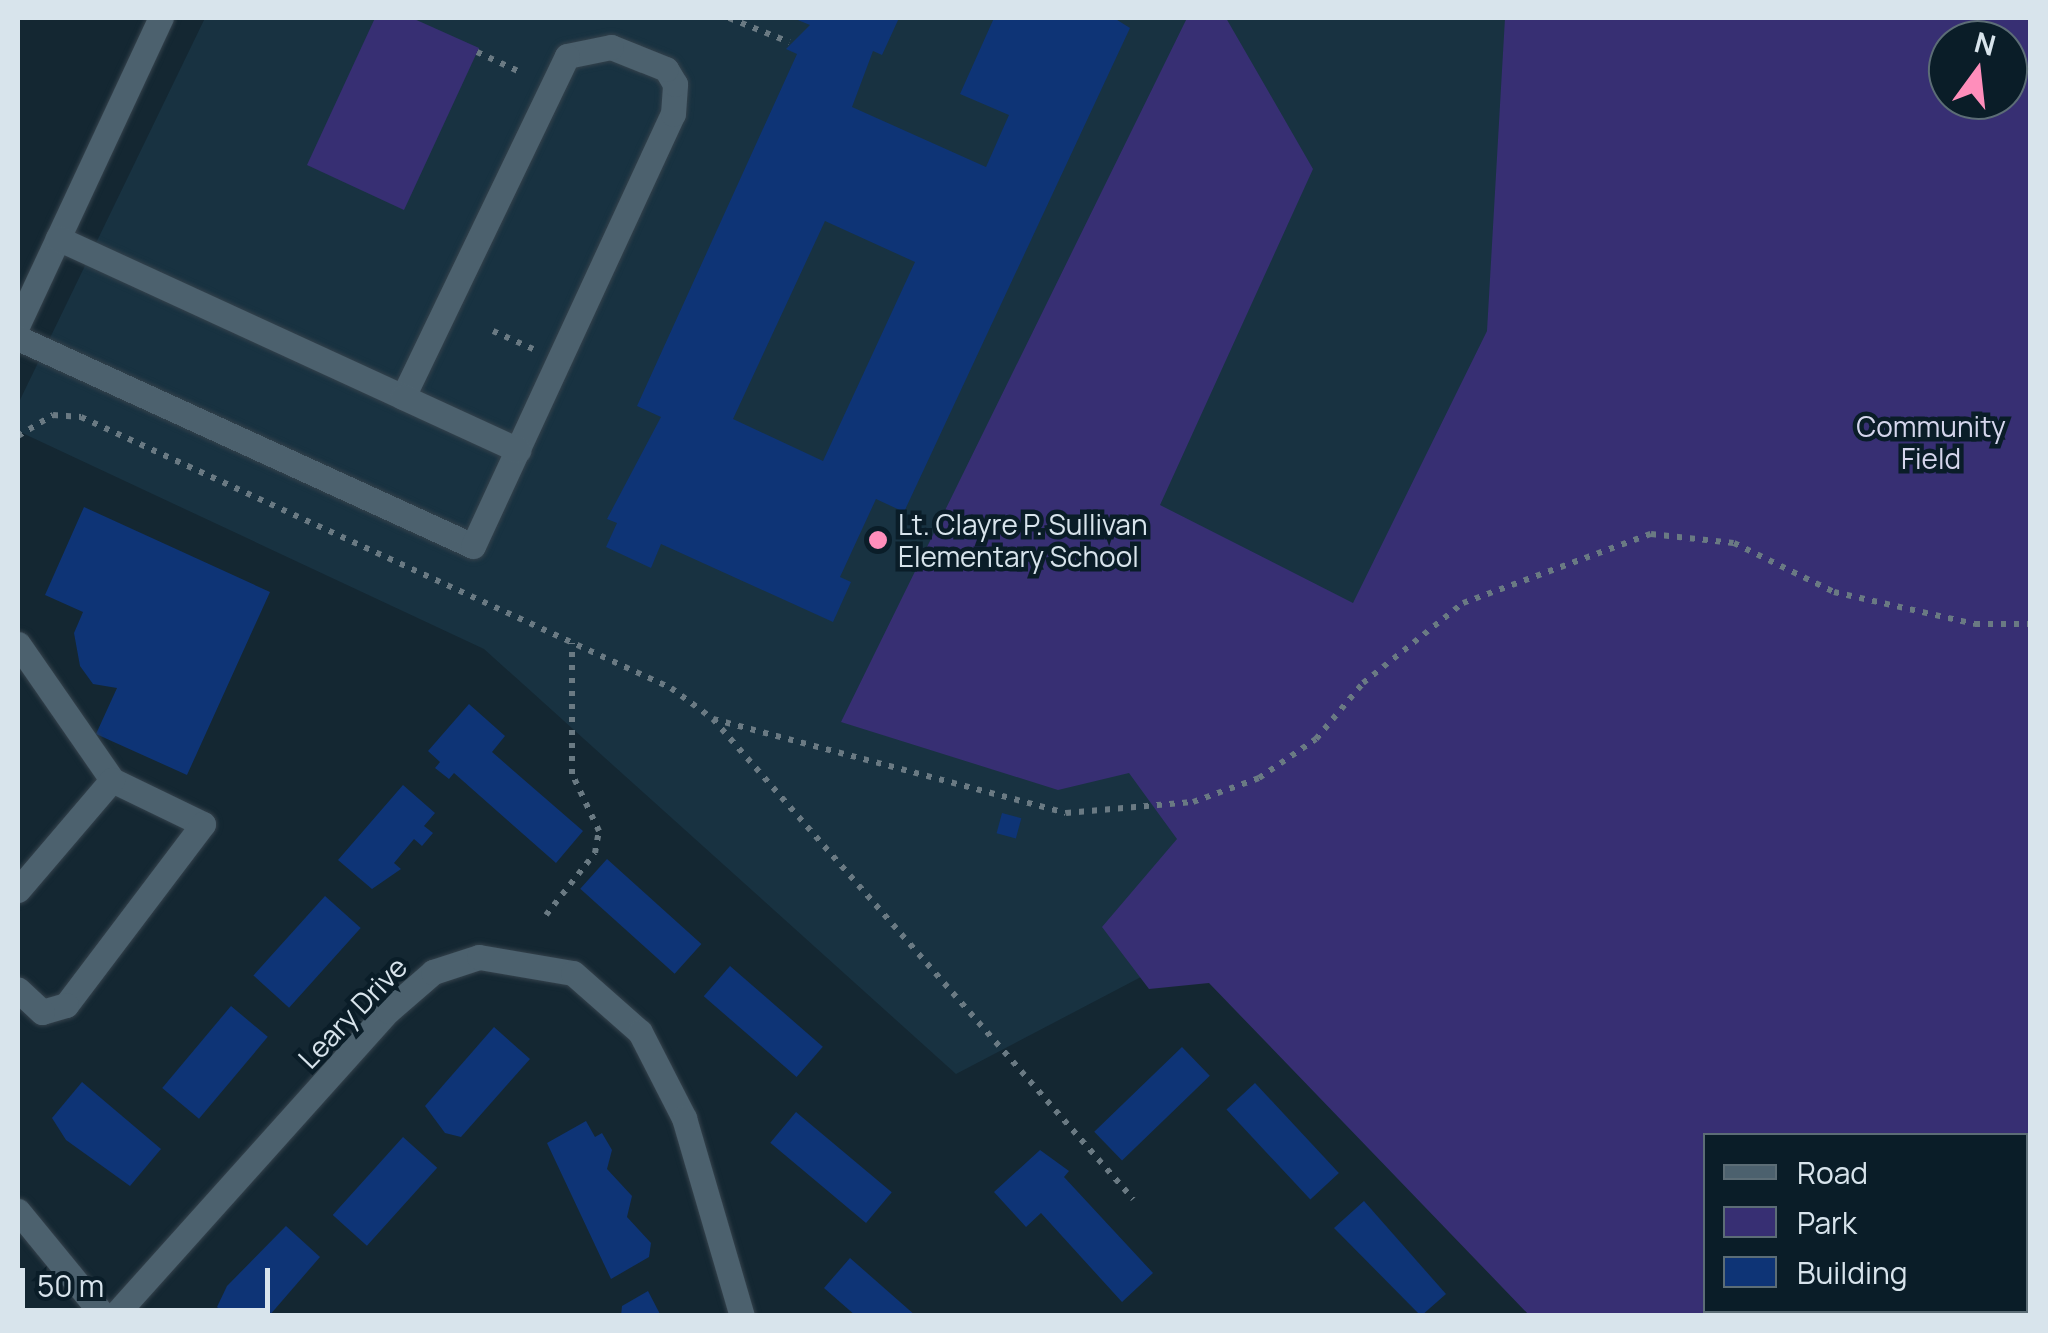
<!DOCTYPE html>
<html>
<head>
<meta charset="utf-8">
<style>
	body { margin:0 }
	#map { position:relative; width:2048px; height:1333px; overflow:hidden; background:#142732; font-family:Manrope,sans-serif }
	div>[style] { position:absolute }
	.built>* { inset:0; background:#183241 }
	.green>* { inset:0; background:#372f73 }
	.building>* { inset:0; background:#0e3476; transform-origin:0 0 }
	.path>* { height:6px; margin-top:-3px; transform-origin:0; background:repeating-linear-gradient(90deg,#6a7a83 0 5px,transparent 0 13px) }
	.roads { filter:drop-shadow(0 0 2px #35424c) drop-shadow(0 0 2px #35424c) }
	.minor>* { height:25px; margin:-12.5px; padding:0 12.5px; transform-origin:12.5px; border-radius:12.5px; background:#4c616e }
	.dots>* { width:28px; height:28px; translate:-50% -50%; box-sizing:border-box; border:5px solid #0a1d28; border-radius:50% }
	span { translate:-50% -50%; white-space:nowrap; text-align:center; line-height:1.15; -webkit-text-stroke:9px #0a1d28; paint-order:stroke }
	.park-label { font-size:28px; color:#d5d6ec }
	.poi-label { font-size:28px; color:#d8e4ec }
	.left { translate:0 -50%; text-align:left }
	.street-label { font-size:28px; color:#d8e4ec }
	.frame { position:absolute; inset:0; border:20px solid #d8e4ec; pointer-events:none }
	.legend { position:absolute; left:1703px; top:1133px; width:325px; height:180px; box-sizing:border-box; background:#0a1d28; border:2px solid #5c6d76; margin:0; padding:12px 18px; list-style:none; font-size:30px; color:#d8e4ec }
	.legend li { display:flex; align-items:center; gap:20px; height:50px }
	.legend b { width:50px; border:2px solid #5c6d76 }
	.north { position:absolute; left:1928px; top:20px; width:100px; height:100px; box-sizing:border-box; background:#0a1d28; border:2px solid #5c6d76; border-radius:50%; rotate:15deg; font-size:28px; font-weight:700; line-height:40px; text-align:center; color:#d8e4ec }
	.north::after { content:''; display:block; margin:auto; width:35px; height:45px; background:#ff8ebb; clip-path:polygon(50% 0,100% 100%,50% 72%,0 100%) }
	.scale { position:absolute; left:20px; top:1268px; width:250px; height:45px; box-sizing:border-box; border:5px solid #d8e4ec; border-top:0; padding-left:12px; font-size:30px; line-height:35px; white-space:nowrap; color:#d8e4ec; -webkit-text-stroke:8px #0a1d28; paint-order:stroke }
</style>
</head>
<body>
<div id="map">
	<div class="built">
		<div style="clip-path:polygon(205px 18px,1653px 18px,1202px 945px,956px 1074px,484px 649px,18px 431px,18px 404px)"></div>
	</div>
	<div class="green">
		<div style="clip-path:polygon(375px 18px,412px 18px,479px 48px,404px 210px,307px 165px)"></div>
		<div style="clip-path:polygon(evenodd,1187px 18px,1226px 18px,1313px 169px,1160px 505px,1353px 603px,1487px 331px,1505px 18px,2030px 18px,2030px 1315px,1529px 1315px,1209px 983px,1149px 989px,1102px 927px,1177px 839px,1129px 773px,1058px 790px,841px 722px,1187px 18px,1948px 40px,2008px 40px,2008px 100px,1948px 100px,1948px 40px,1187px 18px,1706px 1136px,2026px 1136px,2026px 1310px,1706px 1310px,1706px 1136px)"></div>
	</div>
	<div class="building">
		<div style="clip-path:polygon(evenodd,793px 18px,899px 18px,882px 55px,873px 51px,852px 107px,986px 167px,1009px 115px,960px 94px,994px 18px,1114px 18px,1130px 28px,904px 512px,876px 499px,840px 577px,851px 582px,833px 622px,661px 544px,651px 568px,606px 547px,617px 523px,607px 519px,661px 417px,637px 406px,797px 54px,786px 49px,810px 25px,793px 18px,825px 221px,915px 262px,823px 461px,733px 419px,825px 221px)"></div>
		<div style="clip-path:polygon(84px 507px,270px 592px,187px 775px,96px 734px,117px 688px,93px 684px,80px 666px,74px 633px,83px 612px,45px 595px)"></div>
		<div style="clip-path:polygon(469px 704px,505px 736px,492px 752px,583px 831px,556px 863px,454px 773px,449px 779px,435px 768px,440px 762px,428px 751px)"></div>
		<div style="clip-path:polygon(403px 785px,435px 813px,424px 826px,433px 833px,422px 846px,414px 839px,394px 863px,401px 869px,372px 889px,338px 860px)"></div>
		<div style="left:1002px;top:813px;width:20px;height:21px;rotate:15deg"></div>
		<div style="left:607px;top:859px;width:127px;height:40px;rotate:42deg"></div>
		<div style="left:325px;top:896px;width:48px;height:107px;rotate:42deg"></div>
		<div style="left:730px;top:966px;width:123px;height:40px;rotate:41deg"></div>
		<div style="left:231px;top:1006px;width:48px;height:107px;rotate:40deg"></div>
		<div style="clip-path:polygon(494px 1027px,530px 1059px,461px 1137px,445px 1133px,425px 1106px)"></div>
		<div style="left:1182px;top:1047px;width:40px;height:122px;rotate:46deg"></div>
		<div style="clip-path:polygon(82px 1082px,161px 1149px,130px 1186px,66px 1140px,52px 1118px)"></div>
		<div style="left:1255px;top:1083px;width:123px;height:39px;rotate:47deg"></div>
		<div style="left:796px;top:1112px;width:125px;height:40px;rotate:40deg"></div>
		<div style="clip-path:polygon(586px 1121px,595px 1137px,602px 1133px,612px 1150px,607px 1169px,632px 1196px,627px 1217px,651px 1243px,649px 1257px,611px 1279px,547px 1143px)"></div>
		<div style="left:403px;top:1137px;width:46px;height:105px;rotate:42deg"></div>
		<div style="clip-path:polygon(1040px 1150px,1069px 1171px,1064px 1177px,1153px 1273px,1122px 1302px,1041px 1213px,1026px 1227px,994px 1192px)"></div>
		<div style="clip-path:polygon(1364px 1201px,1446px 1294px,1421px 1316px,1334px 1228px)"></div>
		<div style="clip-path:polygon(286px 1226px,320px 1257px,269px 1316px,227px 1316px,217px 1307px,227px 1286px)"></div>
		<div style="clip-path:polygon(850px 1258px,916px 1316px,856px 1316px,824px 1288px)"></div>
		<div style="clip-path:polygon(648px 1291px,661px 1316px,621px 1316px,622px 1306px)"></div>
	</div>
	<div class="path">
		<div style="left:729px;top:18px;width:65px;rotate:21.8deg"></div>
		<div style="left:477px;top:52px;width:47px;rotate:24.9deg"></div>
		<div style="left:493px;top:331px;width:44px;rotate:24.2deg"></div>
		<div style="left:18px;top:436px;width:41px;rotate:-31deg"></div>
		<div style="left:53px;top:415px;width:28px;rotate:4deg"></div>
		<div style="left:81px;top:417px;width:649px;rotate:24.67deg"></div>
		<div style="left:671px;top:688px;width:52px;rotate:36.4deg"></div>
		<div style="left:713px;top:719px;width:638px;rotate:48.81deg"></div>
		<div style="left:713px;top:719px;width:365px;rotate:14.9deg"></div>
		<div style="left:1066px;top:813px;width:127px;rotate:-5deg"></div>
		<div style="left:1193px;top:802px;width:70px;rotate:-20deg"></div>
		<div style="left:1259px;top:778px;width:69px;rotate:-34.4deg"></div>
		<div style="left:1316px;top:739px;width:73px;rotate:-50deg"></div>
		<div style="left:1363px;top:683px;width:128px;rotate:-38.7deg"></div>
		<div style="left:1463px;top:603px;width:200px;rotate:-20.2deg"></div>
		<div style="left:1651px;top:534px;width:83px;rotate:6.2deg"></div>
		<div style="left:1734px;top:543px;width:111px;rotate:26.1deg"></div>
		<div style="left:1834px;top:592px;width:145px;rotate:12.8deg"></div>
		<div style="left:1975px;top:624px;width:55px"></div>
		<div style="left:546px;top:915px;width:79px;rotate:-51.7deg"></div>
		<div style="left:595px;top:853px;width:22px;rotate:-80deg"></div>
		<div style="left:599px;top:831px;width:63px;rotate:-115.3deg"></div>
		<div style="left:572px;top:774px;width:131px;rotate:-90deg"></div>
	</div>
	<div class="roads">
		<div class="minor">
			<div style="left:18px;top:324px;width:338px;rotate:-65deg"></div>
			<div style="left:18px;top:338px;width:500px;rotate:24.57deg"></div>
			<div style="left:473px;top:546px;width:476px;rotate:-65.2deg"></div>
			<div style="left:673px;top:114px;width:30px;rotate:-86deg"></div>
			<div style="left:675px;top:84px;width:17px;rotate:-121deg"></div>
			<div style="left:666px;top:69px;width:59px;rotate:-158.2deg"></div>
			<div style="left:611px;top:47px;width:45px;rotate:168.4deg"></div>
			<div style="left:567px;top:56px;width:378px;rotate:115.7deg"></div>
			<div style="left:403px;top:397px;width:380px;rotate:-155.3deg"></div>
			<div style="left:403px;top:397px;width:127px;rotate:24.7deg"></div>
			<div style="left:18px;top:644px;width:165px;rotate:55.3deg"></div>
			<div style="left:112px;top:780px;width:101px;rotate:25.8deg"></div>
			<div style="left:203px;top:824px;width:227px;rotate:127.1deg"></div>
			<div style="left:66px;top:1005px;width:25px;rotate:164deg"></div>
			<div style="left:42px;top:1012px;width:33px;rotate:-137deg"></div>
			<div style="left:18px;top:890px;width:145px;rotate:-49.5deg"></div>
			<div style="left:18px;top:1211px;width:136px;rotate:50.7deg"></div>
			<div style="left:114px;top:1316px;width:410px;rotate:-48.1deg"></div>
			<div style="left:388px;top:1011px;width:60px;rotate:-40.9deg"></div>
			<div style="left:433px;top:972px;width:48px;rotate:-18.1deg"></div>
			<div style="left:479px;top:957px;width:95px;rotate:9.7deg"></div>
			<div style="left:573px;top:973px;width:89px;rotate:41.4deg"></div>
			<div style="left:640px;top:1032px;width:97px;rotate:62.9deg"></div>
			<div style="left:684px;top:1118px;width:206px;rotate:73.7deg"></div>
		</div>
	</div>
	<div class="dots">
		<div style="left:878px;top:540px;background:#ff8ebb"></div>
	</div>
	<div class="park-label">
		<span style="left:1931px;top:442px">Community<br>Field</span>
	</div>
	<div class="poi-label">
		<span class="left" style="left:898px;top:540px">Lt. Clayre P. Sullivan<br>Elementary School</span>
	</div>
	<div class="street-label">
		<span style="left:352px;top:1012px;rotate:-46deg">Leary Drive</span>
	</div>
	<div class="frame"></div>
	<ul class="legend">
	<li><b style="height:12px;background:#4c616e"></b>Road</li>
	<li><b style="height:28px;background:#372f73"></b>Park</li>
	<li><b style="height:28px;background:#0e3476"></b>Building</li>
	</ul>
	<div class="north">N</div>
	<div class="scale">50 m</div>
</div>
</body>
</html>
